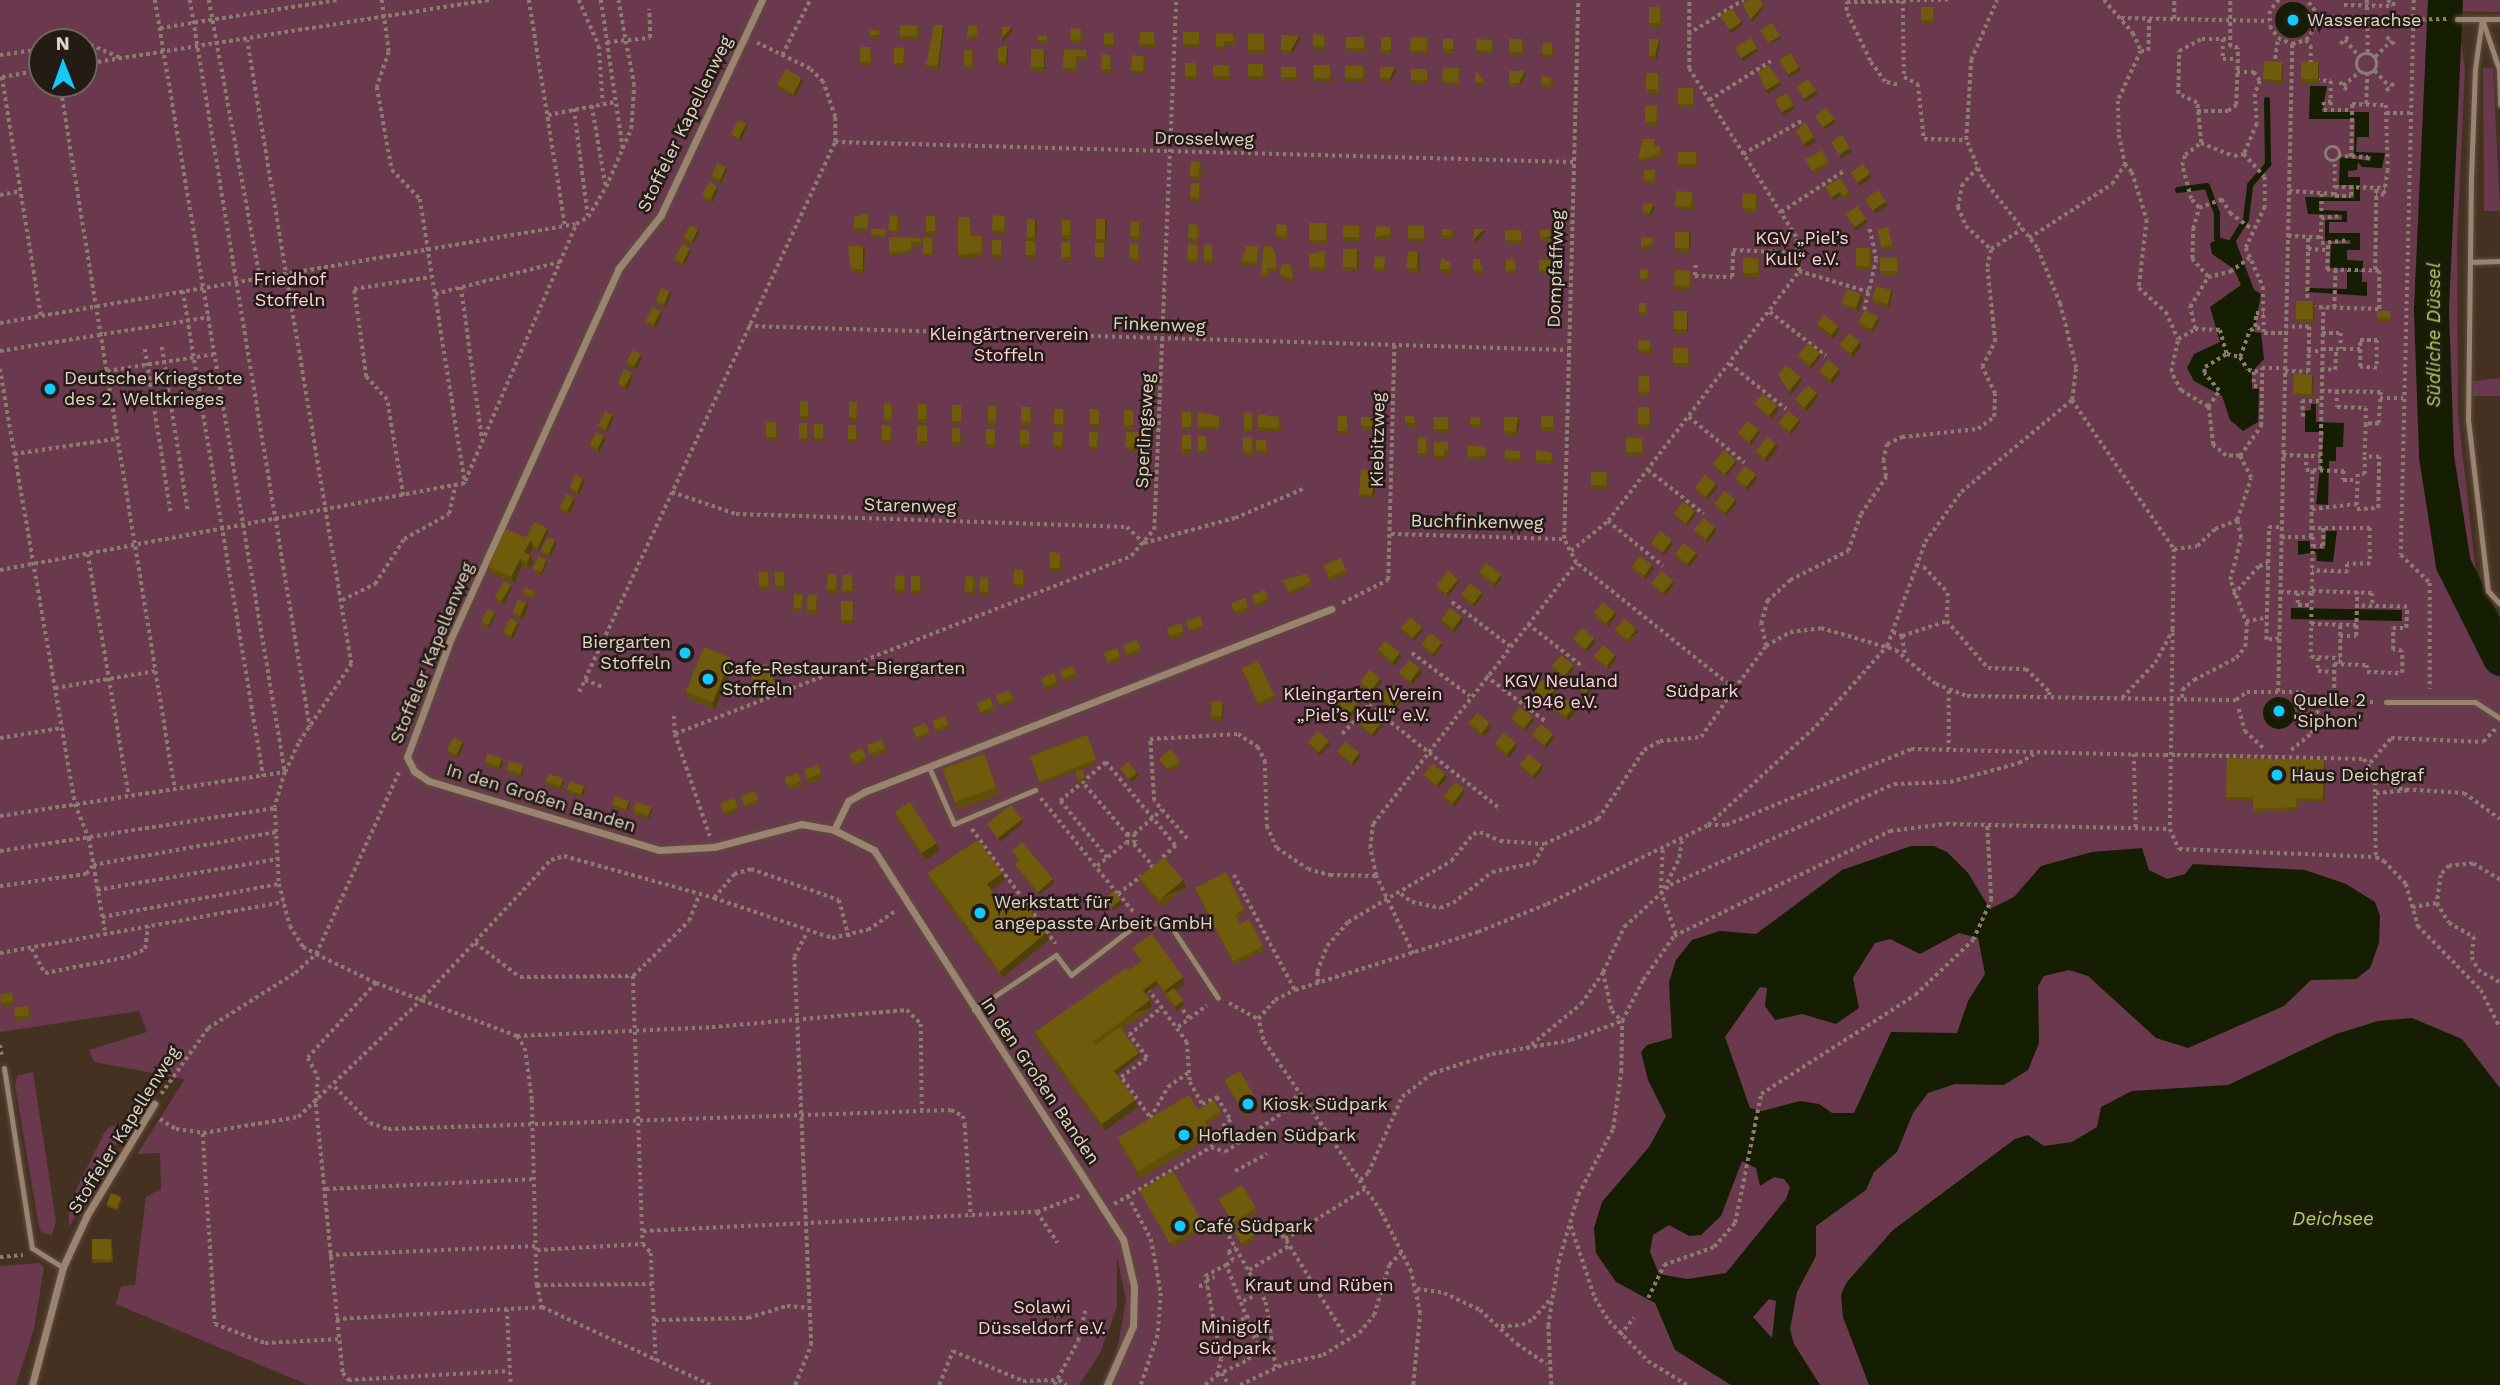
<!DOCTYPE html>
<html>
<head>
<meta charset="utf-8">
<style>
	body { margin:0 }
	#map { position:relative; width:2500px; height:1385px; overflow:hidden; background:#453121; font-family:"Work Sans",sans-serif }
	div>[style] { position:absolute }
	.green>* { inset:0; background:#6a394e }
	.water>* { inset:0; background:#151d03; transform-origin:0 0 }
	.round { border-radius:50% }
	.stream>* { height:6px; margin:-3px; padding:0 3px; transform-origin:3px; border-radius:3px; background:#151d03 }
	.river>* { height:35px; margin:-17.5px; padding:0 17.5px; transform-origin:17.5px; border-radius:17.5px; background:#151d03 }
	.path>* { height:3.5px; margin-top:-1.75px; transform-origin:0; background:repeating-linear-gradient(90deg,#8c7c6e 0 3.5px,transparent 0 7px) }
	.path>.ring { margin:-1.75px; padding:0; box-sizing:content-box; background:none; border:3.5px solid #8c7c6e; border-radius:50% }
	.roads { filter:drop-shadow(0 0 2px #5e4d3f) drop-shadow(0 0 2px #5e4d3f) }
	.service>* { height:5px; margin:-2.5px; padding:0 2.5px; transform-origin:2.5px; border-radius:2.5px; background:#9b8371 }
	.minor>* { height:7px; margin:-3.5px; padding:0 3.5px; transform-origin:3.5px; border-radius:3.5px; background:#9b8371 }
	.path-bridge>* { height:3.5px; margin-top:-1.75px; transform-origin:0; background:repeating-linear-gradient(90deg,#8c7c6e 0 3.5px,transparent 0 7px) }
	.wall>* { inset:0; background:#604e0b; transform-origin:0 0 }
	.shaded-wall>* { inset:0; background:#4e4009; transform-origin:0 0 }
	.building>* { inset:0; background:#705b0d; transform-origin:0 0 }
	.dots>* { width:19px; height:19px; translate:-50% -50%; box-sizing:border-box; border:4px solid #241b14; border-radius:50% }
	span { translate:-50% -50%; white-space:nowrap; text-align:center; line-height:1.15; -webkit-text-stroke:5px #241b14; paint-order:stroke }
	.poi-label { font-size:18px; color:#e1d4ca }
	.left { translate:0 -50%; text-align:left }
	.right { translate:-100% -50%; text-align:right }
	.street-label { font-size:18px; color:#e1d4ca }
	.park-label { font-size:18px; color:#fecfe1 }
	.water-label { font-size:19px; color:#add262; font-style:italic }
	.north { position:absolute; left:28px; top:28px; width:70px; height:70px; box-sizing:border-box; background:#241b14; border:2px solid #70655d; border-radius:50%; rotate:359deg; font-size:19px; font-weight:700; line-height:28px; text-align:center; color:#e1d4ca }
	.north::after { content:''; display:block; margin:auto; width:24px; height:32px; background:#12cafb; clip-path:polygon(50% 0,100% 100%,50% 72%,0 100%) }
</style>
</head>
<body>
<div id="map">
	<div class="green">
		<div style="clip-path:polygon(evenodd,0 0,2500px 0,2500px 12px,2444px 11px,2443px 24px,2459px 25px,2465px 69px,2457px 241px,2458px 414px,2478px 591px,2500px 622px,2500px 1385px,1102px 1385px,1117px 1352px,1126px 1299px,1117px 1257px,1117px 1307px,1100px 1353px,1079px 1385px,308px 1385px,116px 1304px,121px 1286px,135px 1285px,146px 1197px,161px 1189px,160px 1153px,137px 1154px,185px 1079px,94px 1062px,89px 1050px,147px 1032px,139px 1011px,0 1032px,0 0,42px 42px,84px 42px,84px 84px,42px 84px,42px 42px)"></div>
		<div style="clip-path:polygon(2483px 68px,2493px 68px,2500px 211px,2484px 211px)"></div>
		<div style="clip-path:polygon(2500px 378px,2500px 396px,2473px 396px,2473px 381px)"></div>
		<div style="clip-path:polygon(33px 1072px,56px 1222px,52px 1235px,42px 1233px,39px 1227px,15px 1085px,17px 1076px)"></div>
		<div style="clip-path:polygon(121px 1124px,123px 1132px,69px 1227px,69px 1204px,104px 1133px,109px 1127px)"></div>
		<div style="clip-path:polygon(39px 1263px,44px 1267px,34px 1329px,16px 1385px,0 1385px,0 1266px)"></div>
	</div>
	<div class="water">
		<div class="round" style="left:2275px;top:2px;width:36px;height:36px"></div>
		<div style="clip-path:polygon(2310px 86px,2327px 86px,2322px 112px,2369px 112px,2369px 137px,2357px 137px,2356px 152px,2385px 153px,2382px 168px,2362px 167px,2358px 162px,2357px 170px,2348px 171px,2348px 177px,2360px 177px,2360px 201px,2319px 201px,2319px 210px,2347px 211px,2347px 222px,2329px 222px,2329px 233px,2360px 233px,2360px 250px,2347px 250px,2347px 260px,2363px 261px,2363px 269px,2356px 271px,2362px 272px,2362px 282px,2367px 282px,2367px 296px,2308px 292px,2308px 288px,2347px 289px,2347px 268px,2330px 268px,2331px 244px,2350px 244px,2350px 240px,2325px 241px,2325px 220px,2342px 220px,2342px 215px,2308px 214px,2305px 197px,2354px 198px,2354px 185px,2339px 185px,2340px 157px,2370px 161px,2371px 156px,2354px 156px,2355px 119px,2309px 119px)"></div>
		<div style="clip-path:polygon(2221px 238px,2236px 242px,2254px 290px,2261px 294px,2254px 332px,2261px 333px,2264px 359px,2252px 372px,2252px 389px,2259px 389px,2258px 422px,2243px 431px,2230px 420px,2222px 396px,2194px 381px,2187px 368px,2194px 354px,2220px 342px,2210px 307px,2241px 285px,2234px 269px,2212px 254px,2210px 243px)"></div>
		<div style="clip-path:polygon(2311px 404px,2316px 404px,2316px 422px,2344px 423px,2343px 447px,2336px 447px,2336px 461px,2329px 461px,2328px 505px,2316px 504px,2324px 432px,2305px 432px,2305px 411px,2311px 410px)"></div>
		<div style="clip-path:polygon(2326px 531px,2337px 531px,2333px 562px,2317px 561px,2316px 552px,2298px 555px,2298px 541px,2310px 541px,2310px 549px,2325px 549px)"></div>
		<div style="left:2291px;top:608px;width:111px;height:11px;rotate:1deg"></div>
		<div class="round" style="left:2263px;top:697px;width:32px;height:32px"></div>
		<div style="clip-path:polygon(evenodd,1911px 846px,1934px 846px,1947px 852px,1968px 873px,1990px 909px,2014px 897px,2041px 866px,2092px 852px,2142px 848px,2149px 870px,2167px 879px,2185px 874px,2193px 864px,2305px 870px,2346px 884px,2375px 902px,2380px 916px,2379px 943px,2370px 968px,2356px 979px,2311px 980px,2284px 1006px,2188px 1048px,2156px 1038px,2088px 976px,2069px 970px,2044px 976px,2038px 986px,2039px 1043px,2028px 1070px,2004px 1085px,1955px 1084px,1928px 1093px,1913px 1113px,1897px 1152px,1874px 1172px,1866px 1190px,1816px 1226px,1816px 1256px,1797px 1292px,1790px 1329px,1794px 1344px,1820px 1385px,1731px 1385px,1675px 1350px,1655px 1303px,1616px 1282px,1596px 1253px,1594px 1228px,1602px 1202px,1649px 1147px,1666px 1116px,1648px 1080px,1641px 1052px,1647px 1045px,1672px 1038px,1669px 982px,1676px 960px,1692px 940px,1720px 931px,1756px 934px,1842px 870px,1911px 846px,1959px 933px,1978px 938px,1985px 974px,1968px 1001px,1957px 1033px,1891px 1032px,1854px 1113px,1832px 1113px,1819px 1104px,1800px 1101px,1762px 1111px,1750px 1108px,1725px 1037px,1760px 987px,1767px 988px,1765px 1006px,1775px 1020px,1802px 1014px,1836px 1024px,1859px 1008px,1853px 978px,1875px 943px,1890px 939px,1920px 954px,1959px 933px,1911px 846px,1742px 1161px,1756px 1168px,1760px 1186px,1774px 1177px,1784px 1179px,1790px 1187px,1786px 1199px,1726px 1273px,1687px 1279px,1659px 1274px,1650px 1252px,1653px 1235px,1669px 1225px,1689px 1236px,1701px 1235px,1721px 1216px,1742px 1161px,1911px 846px,1769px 1299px,1776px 1301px,1772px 1338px,1753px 1317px,1769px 1299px)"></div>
		<div style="clip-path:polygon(2412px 1018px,2462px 1039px,2500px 1088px,2500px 1385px,1869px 1385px,1843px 1317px,1841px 1295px,1846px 1283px,1893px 1230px,2015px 1139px,2028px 1135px,2044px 1146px,2072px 1142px,2097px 1127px,2101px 1107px,2132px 1091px,2228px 1085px,2336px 1034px,2378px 1021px)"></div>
	</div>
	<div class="stream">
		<div style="left:2178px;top:190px;width:29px;rotate:-8deg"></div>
		<div style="left:2207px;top:186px;width:29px;rotate:70deg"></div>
		<div style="left:2217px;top:213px;width:25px;rotate:90deg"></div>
		<div style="left:2233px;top:240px;width:25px;rotate:-58deg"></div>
		<div style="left:2246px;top:219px;width:34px;rotate:-83deg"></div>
		<div style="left:2250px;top:185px;width:28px;rotate:-49deg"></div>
		<div style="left:2268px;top:164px;width:64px;rotate:-90.9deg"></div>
	</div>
	<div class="river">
		<div style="left:2445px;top:0;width:311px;rotate:92.6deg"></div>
		<div style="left:2431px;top:311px;width:145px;rotate:88deg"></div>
		<div style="left:2436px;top:456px;width:109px;rotate:81.1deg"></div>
		<div style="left:2453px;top:564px;width:105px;rotate:63.4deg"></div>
	</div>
	<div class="path">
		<div style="left:155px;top:0;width:783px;rotate:80.44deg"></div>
		<div style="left:285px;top:772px;width:37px;rotate:106deg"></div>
		<div style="left:275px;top:808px;width:76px;rotate:87deg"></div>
		<div style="left:279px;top:884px;width:43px;rotate:75.3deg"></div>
		<div style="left:290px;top:926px;width:25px;rotate:58deg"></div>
		<div style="left:303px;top:947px;width:15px;rotate:28deg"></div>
		<div style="left:316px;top:954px;width:67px;rotate:25.8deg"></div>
		<div style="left:376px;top:983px;width:151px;rotate:20.6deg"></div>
		<div style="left:517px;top:1036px;width:14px;rotate:56deg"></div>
		<div style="left:525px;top:1048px;width:52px;rotate:82.3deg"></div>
		<div style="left:532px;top:1100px;width:185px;rotate:88.5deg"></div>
		<div style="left:537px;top:1285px;width:23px;rotate:77deg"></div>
		<div style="left:542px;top:1307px;width:186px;rotate:24.8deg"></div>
		<div style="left:190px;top:0;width:737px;rotate:80.63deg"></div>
		<div style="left:209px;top:0;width:282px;rotate:79.6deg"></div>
		<div style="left:382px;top:0;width:52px;rotate:82.3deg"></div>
		<div style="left:389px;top:52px;width:37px;rotate:109deg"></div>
		<div style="left:377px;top:87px;width:84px;rotate:79.8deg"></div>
		<div style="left:392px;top:170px;width:40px;rotate:46deg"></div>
		<div style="left:420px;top:199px;width:288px;rotate:81deg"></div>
		<div style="left:529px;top:0;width:229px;rotate:80.9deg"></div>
		<div style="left:579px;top:0;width:50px;rotate:66.5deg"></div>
		<div style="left:599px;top:46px;width:57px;rotate:86deg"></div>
		<div style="left:601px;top:0;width:151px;rotate:81.6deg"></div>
		<div style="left:1948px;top:0;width:45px;rotate:178.7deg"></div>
		<div style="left:1903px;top:1px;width:76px;rotate:89.2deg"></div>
		<div style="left:1904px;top:77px;width:16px;rotate:27deg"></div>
		<div style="left:1918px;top:84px;width:55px;rotate:83.8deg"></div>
		<div style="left:1924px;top:139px;width:42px;rotate:1.4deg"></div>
		<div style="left:2104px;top:0;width:44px;rotate:48.7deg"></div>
		<div style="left:2133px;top:33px;width:20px;rotate:66deg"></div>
		<div style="left:2141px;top:51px;width:7px"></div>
		<div style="left:2148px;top:51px;width:32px;rotate:-88deg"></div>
		<div style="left:2279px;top:0;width:14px;rotate:129deg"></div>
		<div style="left:2270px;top:11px;width:15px;rotate:90deg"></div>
		<div style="left:2270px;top:26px;width:14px;rotate:56deg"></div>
		<div style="left:2278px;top:38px;width:15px;rotate:23deg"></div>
		<div style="left:2292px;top:44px;width:15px;rotate:-16deg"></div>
		<div style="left:2306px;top:40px;width:15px;rotate:-53deg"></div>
		<div style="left:2315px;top:28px;width:17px;rotate:-90deg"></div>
		<div style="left:2315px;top:11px;width:14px;rotate:-129deg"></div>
		<div style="left:2367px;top:0;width:54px;rotate:88.9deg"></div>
		<div style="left:2388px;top:0;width:8px;rotate:50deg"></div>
		<div style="left:2414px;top:0;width:555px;rotate:91.34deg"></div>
		<div style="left:2401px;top:555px;width:40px;rotate:44deg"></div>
		<div style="left:2430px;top:583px;width:106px;rotate:90deg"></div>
		<div style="left:2344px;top:5px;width:49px;rotate:1.2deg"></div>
		<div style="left:2393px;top:6px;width:6px;rotate:-81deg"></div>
		<div style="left:2121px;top:18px;width:148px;rotate:1.2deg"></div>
		<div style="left:2174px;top:19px;width:19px;rotate:-90deg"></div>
		<div style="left:2317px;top:21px;width:130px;rotate:-0.9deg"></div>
		<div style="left:160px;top:28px;width:179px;rotate:-9deg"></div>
		<div style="left:1688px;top:34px;width:65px;rotate:-31.7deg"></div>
		<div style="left:2387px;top:37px;width:13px;rotate:45deg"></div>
		<div style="left:2223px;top:39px;width:20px;rotate:90deg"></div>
		<div style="left:2223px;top:59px;width:14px"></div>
		<div style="left:2306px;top:40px;width:8px;rotate:50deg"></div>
		<div style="left:2311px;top:46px;width:21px;rotate:90deg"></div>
		<div style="left:2345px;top:40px;width:23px;rotate:49deg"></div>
		<div style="left:84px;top:42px;width:40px;rotate:23.4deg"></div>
		<div style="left:607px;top:42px;width:43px;rotate:-5.3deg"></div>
		<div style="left:650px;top:38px;width:29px;rotate:-92deg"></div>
		<div style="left:2340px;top:44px;width:12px;rotate:-42deg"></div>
		<div style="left:2141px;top:51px;width:55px;rotate:114.7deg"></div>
		<div style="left:2118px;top:101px;width:34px;rotate:88deg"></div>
		<div style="left:2119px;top:135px;width:30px;rotate:78deg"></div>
		<div style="left:2125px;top:164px;width:11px;rotate:49deg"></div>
		<div style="left:2132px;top:172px;width:50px;rotate:72.6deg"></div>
		<div style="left:2147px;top:220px;width:68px;rotate:96.7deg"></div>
		<div style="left:2139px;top:288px;width:36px;rotate:42deg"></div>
		<div style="left:2166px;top:312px;width:30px;rotate:66deg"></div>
		<div class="ring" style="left:2357px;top:54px;width:16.5px;height:16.5px"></div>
		<div style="left:0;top:55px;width:42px;rotate:-8.1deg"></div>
		<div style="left:782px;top:55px;width:62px;rotate:-63deg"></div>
		<div style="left:2375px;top:57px;width:23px;rotate:-45deg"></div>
		<div style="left:84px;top:64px;width:411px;rotate:-9deg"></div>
		<div style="left:2274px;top:66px;width:28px;rotate:-82deg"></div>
		<div style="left:2375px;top:71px;width:22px;rotate:47deg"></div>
		<div style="left:2237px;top:72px;width:17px"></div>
		<div style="left:2254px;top:72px;width:11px;rotate:56deg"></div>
		<div style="left:2260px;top:81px;width:14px;rotate:111deg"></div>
		<div style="left:2255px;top:94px;width:30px;rotate:86deg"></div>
		<div style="left:2257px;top:124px;width:33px;rotate:113deg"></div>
		<div style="left:2px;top:77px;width:242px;rotate:80.7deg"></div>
		<div style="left:2px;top:77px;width:41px;rotate:-9.9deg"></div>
		<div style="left:2316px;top:80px;width:15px;rotate:4deg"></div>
		<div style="left:2331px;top:81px;width:28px;rotate:90deg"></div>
		<div style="left:2340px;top:82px;width:12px;rotate:48deg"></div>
		<div style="left:60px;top:84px;width:714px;rotate:80.74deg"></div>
		<div style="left:1897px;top:85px;width:12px;rotate:-166deg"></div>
		<div style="left:1885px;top:82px;width:26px;rotate:-126deg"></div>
		<div style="left:1870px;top:61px;width:55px;rotate:-115.6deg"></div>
		<div style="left:1846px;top:11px;width:9px;rotate:-84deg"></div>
		<div style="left:1847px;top:2px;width:56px;rotate:-1deg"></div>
		<div style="left:2343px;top:86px;width:23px;rotate:-41deg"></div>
		<div style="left:2386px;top:91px;width:11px;rotate:-45deg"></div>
		<div style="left:1709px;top:100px;width:73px;rotate:-32.2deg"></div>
		<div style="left:2331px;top:102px;width:7px;rotate:180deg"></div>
		<div style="left:2324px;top:102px;width:8px;rotate:90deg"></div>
		<div style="left:2324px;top:110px;width:28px"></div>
		<div style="left:2366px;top:104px;width:29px;rotate:-88deg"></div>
		<div style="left:592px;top:106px;width:82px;rotate:80.2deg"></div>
		<div style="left:574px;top:109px;width:107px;rotate:82.5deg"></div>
		<div style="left:2197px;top:111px;width:31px"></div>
		<div style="left:2228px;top:111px;width:10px;rotate:-37deg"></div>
		<div style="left:2236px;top:105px;width:57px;rotate:-88deg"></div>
		<div style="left:2238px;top:48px;width:8px;rotate:-173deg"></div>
		<div style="left:2230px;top:47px;width:47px;rotate:-90deg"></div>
		<div style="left:2386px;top:113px;width:25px"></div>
		<div style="left:548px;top:115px;width:68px;rotate:-11deg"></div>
		<div style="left:835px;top:142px;width:739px;rotate:1.55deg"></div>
		<div style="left:2201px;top:143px;width:40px;rotate:-95.7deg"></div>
		<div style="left:2197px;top:103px;width:21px;rotate:-155deg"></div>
		<div style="left:2178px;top:94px;width:43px;rotate:-88.7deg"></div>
		<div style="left:2179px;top:51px;width:26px;rotate:-28deg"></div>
		<div style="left:2202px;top:39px;width:28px"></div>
		<div class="ring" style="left:2326px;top:147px;width:10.5px;height:10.5px"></div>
		<div style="left:1743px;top:154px;width:69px;rotate:-29.5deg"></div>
		<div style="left:2338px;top:156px;width:30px;rotate:2deg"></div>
		<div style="left:2368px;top:157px;width:3px;rotate:90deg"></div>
		<div style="left:2351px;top:157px;width:53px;rotate:-88.9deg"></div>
		<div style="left:2352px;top:104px;width:34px;rotate:2deg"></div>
		<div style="left:2386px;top:105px;width:65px;rotate:88.2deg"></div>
		<div style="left:2388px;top:170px;width:25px;rotate:99deg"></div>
		<div style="left:2384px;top:195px;width:8px;rotate:180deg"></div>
		<div style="left:2335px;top:164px;width:32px;rotate:90deg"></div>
		<div style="left:2335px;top:196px;width:16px"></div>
		<div style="left:2351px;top:196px;width:10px;rotate:-90deg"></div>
		<div style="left:1978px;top:168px;width:22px;rotate:133deg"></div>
		<div style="left:1963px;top:184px;width:24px;rotate:102deg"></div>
		<div style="left:1958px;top:207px;width:21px;rotate:67deg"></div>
		<div style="left:1966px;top:226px;width:34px;rotate:43deg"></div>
		<div style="left:2335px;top:187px;width:50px;rotate:1.1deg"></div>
		<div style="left:2289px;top:191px;width:46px;rotate:3.7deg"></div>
		<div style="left:2322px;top:194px;width:49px;rotate:91.2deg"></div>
		<div style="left:2321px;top:243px;width:27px;rotate:-6deg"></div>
		<div style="left:0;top:195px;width:20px;rotate:-11deg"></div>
		<div style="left:2199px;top:208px;width:25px;rotate:-21deg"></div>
		<div style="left:2222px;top:199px;width:16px;rotate:60deg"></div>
		<div style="left:2230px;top:213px;width:27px;rotate:36deg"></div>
		<div style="left:1781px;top:212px;width:75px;rotate:-33.1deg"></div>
		<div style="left:2321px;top:218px;width:18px;rotate:-6deg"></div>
		<div style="left:2288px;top:236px;width:33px;rotate:2deg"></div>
		<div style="left:2029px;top:238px;width:99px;rotate:-33deg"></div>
		<div style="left:2112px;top:184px;width:24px;rotate:-57deg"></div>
		<div style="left:2308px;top:249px;width:20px;rotate:3deg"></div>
		<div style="left:1696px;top:265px;width:11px;rotate:95deg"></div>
		<div style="left:1695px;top:276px;width:37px;rotate:2deg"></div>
		<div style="left:1732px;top:277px;width:27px;rotate:-88deg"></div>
		<div style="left:1733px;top:250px;width:68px;rotate:2.5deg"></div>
		<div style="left:2375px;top:270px;width:83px;rotate:-89.3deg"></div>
		<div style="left:1799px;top:271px;width:73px;rotate:16.7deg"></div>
		<div style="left:2208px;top:277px;width:23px;rotate:-13deg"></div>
		<div style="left:2230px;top:272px;width:24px;rotate:-36deg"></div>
		<div style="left:461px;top:287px;width:152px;rotate:82.1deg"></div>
		<div style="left:183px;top:291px;width:492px;rotate:80.6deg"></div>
		<div style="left:435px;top:294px;width:129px;rotate:-14.4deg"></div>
		<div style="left:2307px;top:305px;width:68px;rotate:-89.2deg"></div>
		<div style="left:2312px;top:307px;width:67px;rotate:1.7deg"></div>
		<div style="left:2379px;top:309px;width:38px;rotate:-90deg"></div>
		<div style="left:2379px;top:271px;width:52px;rotate:-178.9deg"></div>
		<div style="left:2327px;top:270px;width:28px;rotate:-88deg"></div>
		<div style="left:2334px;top:308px;width:38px;rotate:-88deg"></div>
		<div style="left:1864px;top:310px;width:51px;rotate:-76.5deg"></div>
		<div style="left:1876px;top:260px;width:35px;rotate:-102deg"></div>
		<div style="left:1770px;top:312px;width:71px;rotate:38.2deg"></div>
		<div style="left:0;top:323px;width:584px;rotate:-9.75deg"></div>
		<div style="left:576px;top:224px;width:14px;rotate:-30deg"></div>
		<div style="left:588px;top:217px;width:35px;rotate:-59deg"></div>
		<div style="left:606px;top:187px;width:63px;rotate:-66.7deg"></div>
		<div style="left:631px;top:129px;width:43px;rotate:-86deg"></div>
		<div style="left:634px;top:86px;width:87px;rotate:-100.5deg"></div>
		<div style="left:748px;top:326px;width:820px;rotate:1.68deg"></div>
		<div style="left:2255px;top:327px;width:14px;rotate:-86deg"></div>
		<div style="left:2256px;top:313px;width:8px"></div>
		<div style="left:2195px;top:329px;width:25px;rotate:2deg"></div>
		<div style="left:2220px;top:330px;width:25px;rotate:74deg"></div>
		<div style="left:2227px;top:354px;width:13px;rotate:13deg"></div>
		<div style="left:2240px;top:357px;width:29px;rotate:-70deg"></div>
		<div style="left:2250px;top:330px;width:13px;rotate:-13deg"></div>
		<div style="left:2322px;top:333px;width:19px"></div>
		<div style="left:2341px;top:333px;width:16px;rotate:90deg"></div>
		<div style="left:2360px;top:340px;width:17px"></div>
		<div style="left:2377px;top:340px;width:28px;rotate:90deg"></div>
		<div style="left:2377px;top:368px;width:17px;rotate:-177deg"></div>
		<div style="left:2360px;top:367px;width:27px;rotate:-90deg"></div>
		<div style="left:162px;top:347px;width:166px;rotate:81deg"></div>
		<div style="left:145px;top:349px;width:166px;rotate:81deg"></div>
		<div style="left:2322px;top:349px;width:38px"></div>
		<div style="left:0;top:351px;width:212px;rotate:-9.2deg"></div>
		<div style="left:2308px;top:351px;width:14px"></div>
		<div style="left:2240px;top:357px;width:15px;rotate:58deg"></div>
		<div style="left:2248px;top:370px;width:14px;rotate:8deg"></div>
		<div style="left:1730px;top:364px;width:72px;rotate:38.8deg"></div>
		<div style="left:0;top:369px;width:441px;rotate:80.2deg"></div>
		<div style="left:75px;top:804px;width:37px;rotate:68deg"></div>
		<div style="left:89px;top:838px;width:94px;rotate:80.2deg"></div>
		<div style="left:2321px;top:369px;width:14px;rotate:4deg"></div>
		<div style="left:2335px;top:370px;width:21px;rotate:-87deg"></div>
		<div style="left:107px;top:371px;width:109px;rotate:-8.9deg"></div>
		<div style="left:2285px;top:371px;width:23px;rotate:2deg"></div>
		<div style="left:2308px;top:372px;width:45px;rotate:-88.7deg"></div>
		<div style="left:2309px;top:327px;width:23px;rotate:180deg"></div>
		<div style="left:2254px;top:372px;width:14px;rotate:90deg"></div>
		<div style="left:2254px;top:386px;width:7px"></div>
		<div style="left:2321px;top:391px;width:60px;rotate:1deg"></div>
		<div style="left:2381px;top:392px;width:32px;rotate:94deg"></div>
		<div style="left:2379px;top:424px;width:13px;rotate:180deg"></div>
		<div style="left:2337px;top:391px;width:16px;rotate:90deg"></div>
		<div style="left:2337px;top:407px;width:29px;rotate:2deg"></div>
		<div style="left:2366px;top:408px;width:16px;rotate:90deg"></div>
		<div style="left:2366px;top:424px;width:33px;rotate:92deg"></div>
		<div style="left:2365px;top:457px;width:17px;rotate:90deg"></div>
		<div style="left:2365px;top:474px;width:7px;rotate:180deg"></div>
		<div style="left:2358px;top:474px;width:35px;rotate:92deg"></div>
		<div style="left:2357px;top:509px;width:21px;rotate:-3deg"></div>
		<div style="left:2378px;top:508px;width:51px;rotate:-88.9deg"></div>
		<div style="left:2379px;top:457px;width:14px;rotate:180deg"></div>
		<div style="left:2380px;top:398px;width:23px"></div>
		<div style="left:2072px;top:400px;width:181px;rotate:55.6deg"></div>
		<div style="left:2174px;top:549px;width:280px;rotate:90.8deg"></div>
		<div style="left:2170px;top:829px;width:22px;rotate:66deg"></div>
		<div style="left:2179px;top:849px;width:197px;rotate:2.3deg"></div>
		<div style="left:2376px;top:857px;width:9px;rotate:27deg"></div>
		<div style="left:2384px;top:861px;width:32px;rotate:46deg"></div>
		<div style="left:2406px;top:884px;width:44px;rotate:74.1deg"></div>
		<div style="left:2418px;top:926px;width:90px;rotate:45.5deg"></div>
		<div style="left:2481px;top:990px;width:42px;rotate:63.4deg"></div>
		<div style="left:2208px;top:407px;width:19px;rotate:-55deg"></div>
		<div style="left:2219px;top:391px;width:23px;rotate:-130deg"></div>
		<div style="left:2204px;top:373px;width:6px;rotate:-81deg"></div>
		<div style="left:2205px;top:367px;width:26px;rotate:-31deg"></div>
		<div style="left:1689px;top:417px;width:72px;rotate:39.4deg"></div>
		<div style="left:2303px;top:417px;width:16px;rotate:-94deg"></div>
		<div style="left:2302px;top:401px;width:19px"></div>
		<div style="left:14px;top:454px;width:102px;rotate:-8.4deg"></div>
		<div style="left:2283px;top:455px;width:37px;rotate:2deg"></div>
		<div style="left:2307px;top:455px;width:15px;rotate:94deg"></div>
		<div style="left:2306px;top:470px;width:38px;rotate:2deg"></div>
		<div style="left:2344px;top:471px;width:9px;rotate:96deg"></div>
		<div style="left:2343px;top:480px;width:14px"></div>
		<div style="left:2240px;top:456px;width:37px;rotate:-55deg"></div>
		<div style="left:2261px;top:426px;width:58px;rotate:-89deg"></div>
		<div style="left:2262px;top:368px;width:23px"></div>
		<div style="left:1648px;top:470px;width:71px;rotate:38.2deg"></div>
		<div style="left:2320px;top:470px;width:162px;rotate:-88.9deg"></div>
		<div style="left:465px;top:481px;width:280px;rotate:-66.6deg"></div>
		<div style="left:672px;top:492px;width:68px;rotate:19deg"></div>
		<div style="left:736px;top:514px;width:391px;rotate:1.9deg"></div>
		<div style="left:1127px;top:527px;width:23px;rotate:43deg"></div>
		<div style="left:1144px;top:543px;width:94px;rotate:-15.4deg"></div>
		<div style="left:1235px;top:518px;width:74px;rotate:-23.1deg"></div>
		<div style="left:403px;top:496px;width:97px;rotate:-99.5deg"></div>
		<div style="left:387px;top:400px;width:31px;rotate:-132deg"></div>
		<div style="left:366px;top:377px;width:89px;rotate:-97.8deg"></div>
		<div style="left:354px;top:289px;width:78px;rotate:-8.9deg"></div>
		<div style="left:2312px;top:509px;width:45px;rotate:-6.3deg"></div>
		<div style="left:1608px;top:521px;width:71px;rotate:39.3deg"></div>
		<div style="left:2311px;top:528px;width:59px"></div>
		<div style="left:2370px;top:528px;width:36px;rotate:90deg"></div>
		<div style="left:2370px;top:564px;width:23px;rotate:180deg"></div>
		<div style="left:2347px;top:564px;width:8px;rotate:83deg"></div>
		<div style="left:2348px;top:572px;width:36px;rotate:-178deg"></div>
		<div style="left:1391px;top:534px;width:173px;rotate:1.7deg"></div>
		<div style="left:2281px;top:537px;width:32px"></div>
		<div style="left:2313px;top:537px;width:120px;rotate:91deg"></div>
		<div style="left:2311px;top:657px;width:29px;rotate:2deg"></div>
		<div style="left:2311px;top:537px;width:67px;rotate:-89.1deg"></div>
		<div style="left:1564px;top:539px;width:539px;rotate:-88.51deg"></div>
		<div style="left:2313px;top:546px;width:10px"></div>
		<div style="left:2323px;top:546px;width:18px;rotate:-90deg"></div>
		<div style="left:2174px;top:549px;width:23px;rotate:-7deg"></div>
		<div style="left:2197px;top:546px;width:25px;rotate:-43deg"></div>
		<div style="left:2215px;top:529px;width:24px;rotate:-22deg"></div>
		<div style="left:2237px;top:520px;width:44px;rotate:-71.6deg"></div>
		<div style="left:2251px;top:478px;width:25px;rotate:-117deg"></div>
		<div style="left:2240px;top:456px;width:14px;rotate:180deg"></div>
		<div style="left:2226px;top:456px;width:17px;rotate:-140deg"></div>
		<div style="left:2213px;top:445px;width:38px;rotate:-97deg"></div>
		<div style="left:2208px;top:407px;width:31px;rotate:-149deg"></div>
		<div style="left:2181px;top:391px;width:21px;rotate:-118deg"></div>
		<div style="left:2171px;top:372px;width:34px;rotate:-78deg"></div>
		<div style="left:2178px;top:339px;width:20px;rotate:-30deg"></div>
		<div style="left:2195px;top:329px;width:23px;rotate:-103deg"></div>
		<div style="left:2190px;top:307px;width:35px;rotate:-59deg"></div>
		<div style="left:2208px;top:277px;width:24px;rotate:-132deg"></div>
		<div style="left:2192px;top:259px;width:30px;rotate:-88deg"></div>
		<div style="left:2193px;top:229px;width:22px;rotate:-74deg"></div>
		<div style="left:2199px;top:208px;width:12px;rotate:-132deg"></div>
		<div style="left:2191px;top:199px;width:34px;rotate:-105deg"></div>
		<div style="left:2182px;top:166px;width:11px;rotate:-75deg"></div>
		<div style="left:2185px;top:155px;width:20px;rotate:-37deg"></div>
		<div style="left:2201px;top:143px;width:35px;rotate:22deg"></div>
		<div style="left:2234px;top:156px;width:10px;rotate:-11deg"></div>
		<div style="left:2244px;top:154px;width:31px;rotate:48deg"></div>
		<div style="left:2265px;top:177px;width:30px;rotate:90deg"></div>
		<div style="left:2265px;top:207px;width:45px;rotate:114.9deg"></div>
		<div style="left:2246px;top:248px;width:43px;rotate:66.4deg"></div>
		<div style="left:2263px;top:287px;width:46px;rotate:88.8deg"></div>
		<div style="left:2264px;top:333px;width:22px"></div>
		<div style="left:1571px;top:551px;width:48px;rotate:-39deg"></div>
		<div style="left:1608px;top:521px;width:315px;rotate:-52.6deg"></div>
		<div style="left:1799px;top:271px;width:34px;rotate:-95deg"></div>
		<div style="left:1796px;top:237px;width:199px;rotate:-122.5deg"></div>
		<div style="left:1689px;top:69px;width:69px;rotate:-90deg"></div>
		<div style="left:88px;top:554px;width:245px;rotate:80.4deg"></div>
		<div style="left:1916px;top:565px;width:8px;rotate:14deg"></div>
		<div style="left:1924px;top:567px;width:35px;rotate:47deg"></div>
		<div style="left:1948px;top:593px;width:28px;rotate:92deg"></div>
		<div style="left:1947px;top:621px;width:62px;rotate:48.9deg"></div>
		<div style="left:1988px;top:668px;width:38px;rotate:2deg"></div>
		<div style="left:2026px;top:669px;width:33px;rotate:44deg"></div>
		<div style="left:2050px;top:692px;width:5px;rotate:101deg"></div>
		<div style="left:0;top:570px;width:473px;rotate:-10.6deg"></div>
		<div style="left:2312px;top:591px;width:60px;rotate:1.9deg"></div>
		<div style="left:2372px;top:593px;width:13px;rotate:86deg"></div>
		<div style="left:2280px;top:592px;width:32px;rotate:2deg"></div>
		<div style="left:2298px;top:593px;width:12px;rotate:90deg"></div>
		<div style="left:2298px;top:605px;width:13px"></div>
		<div style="left:2233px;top:595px;width:39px;rotate:-48deg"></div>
		<div style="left:2259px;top:566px;width:9px;rotate:-18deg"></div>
		<div style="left:342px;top:600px;width:37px;rotate:-26deg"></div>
		<div style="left:375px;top:584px;width:54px;rotate:-57.2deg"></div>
		<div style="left:404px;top:539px;width:51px;rotate:-29.1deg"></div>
		<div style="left:449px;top:514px;width:30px;rotate:-78deg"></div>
		<div style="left:1452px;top:602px;width:73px;rotate:37.2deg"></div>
		<div style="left:1342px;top:603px;width:51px;rotate:-26.6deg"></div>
		<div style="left:1388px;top:580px;width:235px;rotate:-88.5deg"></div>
		<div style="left:2246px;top:621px;width:20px;rotate:-9deg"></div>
		<div style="left:1528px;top:624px;width:68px;rotate:37.9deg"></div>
		<div style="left:2311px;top:624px;width:45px;rotate:1.3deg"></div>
		<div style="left:1893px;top:632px;width:10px;rotate:24deg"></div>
		<div style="left:1902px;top:636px;width:47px;rotate:-18.4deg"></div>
		<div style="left:1902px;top:636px;width:18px;rotate:81deg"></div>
		<div style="left:2340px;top:636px;width:16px"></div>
		<div style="left:2356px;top:636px;width:44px;rotate:-88.7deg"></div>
		<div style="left:2279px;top:639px;width:13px;rotate:176deg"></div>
		<div style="left:2266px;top:640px;width:113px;rotate:-88.5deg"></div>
		<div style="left:2269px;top:527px;width:12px"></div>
		<div style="left:1766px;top:646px;width:23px;rotate:-103deg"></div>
		<div style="left:1761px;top:624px;width:24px;rotate:-75deg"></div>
		<div style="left:1767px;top:601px;width:31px;rotate:-42deg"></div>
		<div style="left:1790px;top:580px;width:65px;rotate:-26.6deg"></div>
		<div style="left:1848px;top:551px;width:39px;rotate:-71deg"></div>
		<div style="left:1861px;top:514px;width:45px;rotate:-56deg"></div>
		<div style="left:1886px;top:477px;width:16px;rotate:-101deg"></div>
		<div style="left:1883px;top:461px;width:17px;rotate:-77deg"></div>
		<div style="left:1887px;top:444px;width:17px;rotate:-25deg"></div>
		<div style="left:1902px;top:437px;width:76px;rotate:-6deg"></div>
		<div style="left:1978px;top:429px;width:20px;rotate:-37deg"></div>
		<div style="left:1994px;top:417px;width:23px;rotate:-88deg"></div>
		<div style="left:1995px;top:394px;width:30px;rotate:-116deg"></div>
		<div style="left:1982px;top:367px;width:28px;rotate:-63deg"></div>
		<div style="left:1995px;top:342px;width:75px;rotate:-96.1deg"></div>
		<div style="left:1987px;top:267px;width:18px;rotate:-77deg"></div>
		<div style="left:1991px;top:249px;width:37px;rotate:-33deg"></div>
		<div style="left:1412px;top:653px;width:72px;rotate:36.6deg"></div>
		<div style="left:2318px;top:658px;width:13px;rotate:90deg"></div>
		<div style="left:2318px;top:671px;width:16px;rotate:4deg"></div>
		<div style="left:2340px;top:664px;width:39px;rotate:-90deg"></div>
		<div style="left:1486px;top:676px;width:74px;rotate:37.3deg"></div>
		<div style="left:585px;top:680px;width:18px;rotate:22deg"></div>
		<div style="left:55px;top:688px;width:101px;rotate:-9.6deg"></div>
		<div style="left:1734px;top:689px;width:54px;rotate:-53.3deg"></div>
		<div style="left:1766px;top:646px;width:28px;rotate:-30deg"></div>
		<div style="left:1790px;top:632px;width:31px;rotate:-7deg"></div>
		<div style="left:1821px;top:628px;width:78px;rotate:16.3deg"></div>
		<div style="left:1896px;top:650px;width:52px;rotate:40.4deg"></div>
		<div style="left:1936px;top:684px;width:33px;rotate:21deg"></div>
		<div style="left:1967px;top:696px;width:269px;rotate:0.9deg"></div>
		<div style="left:2236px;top:700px;width:14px;rotate:-36deg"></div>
		<div style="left:2247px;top:692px;width:54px"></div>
		<div style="left:2301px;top:692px;width:22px;rotate:27deg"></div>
		<div style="left:2321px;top:702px;width:53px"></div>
		<div style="left:1949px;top:691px;width:58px;rotate:90deg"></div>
		<div style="left:579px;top:692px;width:607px;rotate:-65.04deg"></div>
		<div style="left:835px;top:142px;width:25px;rotate:-90deg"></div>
		<div style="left:835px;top:117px;width:37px;rotate:-109deg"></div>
		<div style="left:823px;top:82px;width:18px;rotate:-135deg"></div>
		<div style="left:810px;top:69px;width:59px;rotate:-153.9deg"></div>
		<div style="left:2278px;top:692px;width:648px;rotate:-88.76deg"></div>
		<div style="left:2122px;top:698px;width:48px;rotate:-46.7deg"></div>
		<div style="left:2155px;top:663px;width:38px;rotate:-62deg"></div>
		<div style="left:2182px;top:698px;width:8px;rotate:-90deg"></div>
		<div style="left:2182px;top:690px;width:16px;rotate:-40deg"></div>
		<div style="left:2194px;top:680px;width:47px;rotate:-27.6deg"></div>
		<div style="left:2236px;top:658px;width:14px;rotate:-51deg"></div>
		<div style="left:2245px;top:647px;width:22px;rotate:-85deg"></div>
		<div style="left:2247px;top:625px;width:48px;rotate:-110.7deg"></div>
		<div style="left:2230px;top:580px;width:43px;rotate:-75.3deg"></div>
		<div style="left:2241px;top:538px;width:18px;rotate:-103deg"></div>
		<div style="left:2334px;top:702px;width:38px;rotate:-90deg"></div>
		<div style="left:2334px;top:664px;width:33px;rotate:2deg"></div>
		<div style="left:2367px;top:665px;width:7px;rotate:90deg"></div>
		<div style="left:2367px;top:672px;width:35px;rotate:2deg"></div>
		<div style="left:2402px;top:673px;width:22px;rotate:-90deg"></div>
		<div style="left:2402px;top:651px;width:9px;rotate:-174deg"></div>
		<div style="left:2393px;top:650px;width:22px;rotate:-90deg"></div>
		<div style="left:2393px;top:628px;width:13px"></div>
		<div style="left:2406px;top:628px;width:21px;rotate:-87deg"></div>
		<div style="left:2407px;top:607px;width:50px;rotate:-178.9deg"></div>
		<div style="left:2239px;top:709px;width:23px;rotate:75deg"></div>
		<div style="left:2245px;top:731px;width:25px;rotate:43deg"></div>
		<div style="left:674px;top:716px;width:18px;rotate:87deg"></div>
		<div style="left:675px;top:734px;width:108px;rotate:71.1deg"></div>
		<div style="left:675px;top:734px;width:490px;rotate:-21.3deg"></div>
		<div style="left:1131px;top:556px;width:35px;rotate:-49deg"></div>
		<div style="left:1154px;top:530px;width:530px;rotate:-87.62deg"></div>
		<div style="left:1342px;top:734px;width:40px;rotate:-47deg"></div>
		<div style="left:1369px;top:705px;width:167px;rotate:38.4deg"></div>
		<div style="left:0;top:738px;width:63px;rotate:-9.2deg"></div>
		<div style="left:2291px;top:750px;width:26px;rotate:-39deg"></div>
		<div style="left:2311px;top:734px;width:25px;rotate:-74deg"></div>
		<div style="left:2134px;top:754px;width:75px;rotate:88.5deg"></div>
		<div style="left:2177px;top:755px;width:187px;rotate:1.2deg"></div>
		<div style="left:2364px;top:759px;width:19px;rotate:55deg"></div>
		<div style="left:2375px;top:775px;width:82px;rotate:89.3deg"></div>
		<div style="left:2370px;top:763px;width:33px;rotate:-50deg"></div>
		<div style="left:2391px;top:738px;width:92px;rotate:2.5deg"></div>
		<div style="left:2483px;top:742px;width:19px;rotate:-47deg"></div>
		<div style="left:2376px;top:775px;width:27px;rotate:31deg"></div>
		<div style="left:2399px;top:789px;width:65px;rotate:3.5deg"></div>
		<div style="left:2464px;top:793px;width:44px;rotate:35.8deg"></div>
		<div style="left:1085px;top:785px;width:65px;rotate:49.4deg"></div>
		<div style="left:2376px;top:793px;width:32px;rotate:-5deg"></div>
		<div style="left:1041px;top:798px;width:123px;rotate:51.3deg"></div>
		<div style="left:0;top:816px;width:288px;rotate:-8.8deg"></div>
		<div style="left:285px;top:772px;width:33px;rotate:-65deg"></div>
		<div style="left:299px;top:742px;width:94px;rotate:-56.3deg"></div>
		<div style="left:351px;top:664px;width:632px;rotate:-99.48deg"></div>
		<div style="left:1708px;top:825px;width:18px"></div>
		<div style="left:1726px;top:825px;width:200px;rotate:-22.3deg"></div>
		<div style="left:1911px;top:749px;width:254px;rotate:1.4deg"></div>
		<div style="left:972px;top:829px;width:142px;rotate:53.9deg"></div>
		<div style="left:1134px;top:834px;width:8px;rotate:76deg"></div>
		<div style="left:1136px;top:842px;width:9px;rotate:167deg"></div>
		<div style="left:1127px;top:844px;width:10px;rotate:-90deg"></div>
		<div style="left:1127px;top:834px;width:7px"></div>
		<div style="left:1134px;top:834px;width:37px;rotate:-41deg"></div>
		<div style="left:1187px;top:839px;width:50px;rotate:-131deg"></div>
		<div style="left:1154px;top:801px;width:62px;rotate:-93.7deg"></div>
		<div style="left:1150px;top:739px;width:88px;rotate:-3.3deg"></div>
		<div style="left:1238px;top:734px;width:24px;rotate:33deg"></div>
		<div style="left:1258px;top:747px;width:16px;rotate:63deg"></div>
		<div style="left:1265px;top:761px;width:65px;rotate:88.2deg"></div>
		<div style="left:1267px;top:826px;width:24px;rotate:66deg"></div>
		<div style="left:1277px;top:848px;width:37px;rotate:34deg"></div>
		<div style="left:1308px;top:869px;width:23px;rotate:15deg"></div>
		<div style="left:1330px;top:875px;width:46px;rotate:1.2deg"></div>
		<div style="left:1134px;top:844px;width:29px;rotate:49deg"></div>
		<div style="left:1153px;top:866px;width:4px;rotate:135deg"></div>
		<div style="left:1663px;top:850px;width:41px;rotate:92.8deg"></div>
		<div style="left:1661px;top:891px;width:46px;rotate:70.8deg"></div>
		<div style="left:0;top:851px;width:278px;rotate:-8.9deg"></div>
		<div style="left:1107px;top:858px;width:74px;rotate:-129.5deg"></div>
		<div style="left:1060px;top:801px;width:60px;rotate:-40.3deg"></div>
		<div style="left:1106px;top:762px;width:109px;rotate:50.2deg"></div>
		<div style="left:1176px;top:846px;width:18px;rotate:139deg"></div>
		<div style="left:1097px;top:866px;width:36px;rotate:-39deg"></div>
		<div style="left:1234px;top:875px;width:130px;rotate:62.1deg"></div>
		<div style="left:2500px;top:880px;width:31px;rotate:-149deg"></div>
		<div style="left:2473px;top:864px;width:24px;rotate:175deg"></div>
		<div style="left:2449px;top:866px;width:12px;rotate:132deg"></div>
		<div style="left:2441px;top:875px;width:28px;rotate:98deg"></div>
		<div style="left:2437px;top:903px;width:23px;rotate:59deg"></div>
		<div style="left:2449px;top:923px;width:29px;rotate:29deg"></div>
		<div style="left:2474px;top:937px;width:20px;rotate:96deg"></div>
		<div style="left:2472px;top:957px;width:14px;rotate:65deg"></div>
		<div style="left:2478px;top:970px;width:25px;rotate:29deg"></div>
		<div style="left:0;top:886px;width:87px;rotate:-7.9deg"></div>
		<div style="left:86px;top:874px;width:11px;rotate:-52deg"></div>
		<div style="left:93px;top:865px;width:186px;rotate:-10.2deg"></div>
		<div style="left:1664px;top:889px;width:34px;rotate:-64deg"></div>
		<div style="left:1679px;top:858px;width:18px;rotate:-81deg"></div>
		<div style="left:97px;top:890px;width:185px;rotate:-9.7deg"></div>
		<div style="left:1401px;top:894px;width:14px;rotate:36deg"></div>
		<div style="left:1412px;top:902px;width:29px;rotate:12deg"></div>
		<div style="left:1440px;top:908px;width:14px;rotate:-21deg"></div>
		<div style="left:1453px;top:903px;width:50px;rotate:-38.5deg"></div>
		<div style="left:1492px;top:872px;width:43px;rotate:-12.1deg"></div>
		<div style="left:1534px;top:863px;width:21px;rotate:-62deg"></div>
		<div style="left:1544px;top:844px;width:60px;rotate:-24.8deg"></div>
		<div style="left:1598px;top:819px;width:83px;rotate:-56.3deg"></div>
		<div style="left:1644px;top:750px;width:18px;rotate:-29deg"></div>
		<div style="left:1660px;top:741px;width:41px;rotate:-5.6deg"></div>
		<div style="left:1701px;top:737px;width:58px;rotate:-55.5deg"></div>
		<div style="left:1734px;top:689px;width:202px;rotate:-141.4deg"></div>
		<div style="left:1576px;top:563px;width:27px;rotate:-117deg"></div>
		<div style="left:714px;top:898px;width:31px;rotate:-50deg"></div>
		<div style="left:734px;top:874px;width:18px;rotate:-16deg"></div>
		<div style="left:751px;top:869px;width:93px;rotate:19.4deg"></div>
		<div style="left:839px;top:900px;width:39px;rotate:75deg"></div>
		<div style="left:2412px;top:907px;width:25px;rotate:-9deg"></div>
		<div style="left:1133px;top:912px;width:23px;rotate:-130deg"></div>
		<div style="left:1118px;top:894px;width:29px;rotate:-38deg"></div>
		<div style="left:102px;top:917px;width:180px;rotate:-10.6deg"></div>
		<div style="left:475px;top:943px;width:56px;rotate:37.1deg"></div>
		<div style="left:520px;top:977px;width:113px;rotate:-0.5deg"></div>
		<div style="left:633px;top:976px;width:78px;rotate:-44.5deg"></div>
		<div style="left:689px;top:921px;width:26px;rotate:-69deg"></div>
		<div style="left:32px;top:949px;width:27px;rotate:62deg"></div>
		<div style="left:45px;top:973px;width:84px;rotate:-11deg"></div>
		<div style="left:127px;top:957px;width:20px;rotate:-24deg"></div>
		<div style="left:145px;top:949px;width:23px;rotate:-83deg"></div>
		<div style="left:0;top:953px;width:288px;rotate:-10.2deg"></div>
		<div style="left:1413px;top:954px;width:86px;rotate:-115.4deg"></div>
		<div style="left:1376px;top:876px;width:29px;rotate:-102deg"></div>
		<div style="left:1370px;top:848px;width:24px;rotate:-83deg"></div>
		<div style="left:1373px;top:824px;width:331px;rotate:-52.1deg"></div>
		<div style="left:1603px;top:972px;width:40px;rotate:77deg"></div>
		<div style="left:1612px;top:1011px;width:14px;rotate:45deg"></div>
		<div style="left:633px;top:976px;width:268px;rotate:87.9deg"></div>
		<div style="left:643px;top:1244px;width:12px;rotate:48deg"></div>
		<div style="left:651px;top:1253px;width:110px;rotate:87.4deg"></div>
		<div style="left:376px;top:983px;width:101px;rotate:132.2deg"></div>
		<div style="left:308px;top:1058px;width:21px;rotate:62deg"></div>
		<div style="left:318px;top:1077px;width:27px;rotate:94deg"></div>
		<div style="left:316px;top:1104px;width:270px;rotate:84.3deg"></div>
		<div style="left:343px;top:1373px;width:9px;rotate:54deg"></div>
		<div style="left:348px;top:1380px;width:162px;rotate:-3.2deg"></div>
		<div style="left:1318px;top:983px;width:11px;rotate:-95deg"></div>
		<div style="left:1317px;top:972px;width:28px;rotate:-69deg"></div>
		<div style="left:1327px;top:946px;width:32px;rotate:-49deg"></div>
		<div style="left:1348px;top:922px;width:120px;rotate:-30.6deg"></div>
		<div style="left:1451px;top:861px;width:35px;rotate:-51deg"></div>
		<div style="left:1473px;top:834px;width:7px;rotate:-16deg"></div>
		<div style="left:1480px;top:832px;width:22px;rotate:24deg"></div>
		<div style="left:1500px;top:841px;width:44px;rotate:3.9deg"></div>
		<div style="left:1148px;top:989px;width:66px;rotate:53.7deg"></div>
		<div style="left:1187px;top:1042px;width:40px;rotate:85.7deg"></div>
		<div style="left:1190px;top:1082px;width:25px;rotate:61deg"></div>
		<div style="left:1202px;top:1104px;width:17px;rotate:-25deg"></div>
		<div style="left:1217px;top:1097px;width:27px;rotate:59deg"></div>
		<div style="left:1231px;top:1120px;width:14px;rotate:141deg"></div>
		<div style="left:1220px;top:1129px;width:12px;rotate:99deg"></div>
		<div style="left:1218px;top:1141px;width:9px;rotate:139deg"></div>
		<div style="left:1229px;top:1003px;width:33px;rotate:29deg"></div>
		<div style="left:1183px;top:1010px;width:10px;rotate:53deg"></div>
		<div style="left:1178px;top:1027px;width:36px;rotate:-37deg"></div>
		<div style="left:517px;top:1036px;width:195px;rotate:-2.6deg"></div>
		<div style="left:712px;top:1027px;width:196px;rotate:-5deg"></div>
		<div style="left:907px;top:1010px;width:20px;rotate:45deg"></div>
		<div style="left:921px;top:1024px;width:86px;rotate:89.3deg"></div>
		<div style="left:0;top:1045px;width:10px;rotate:79deg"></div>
		<div style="left:1526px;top:1049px;width:71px;rotate:-39.3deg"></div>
		<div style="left:1581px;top:1004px;width:39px;rotate:-55deg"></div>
		<div style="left:1603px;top:972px;width:50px;rotate:-65deg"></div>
		<div style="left:1624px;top:927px;width:62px;rotate:-42.4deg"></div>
		<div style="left:1670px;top:885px;width:246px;rotate:-24.3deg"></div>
		<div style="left:1894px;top:784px;width:56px;rotate:-2deg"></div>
		<div style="left:1950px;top:782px;width:72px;rotate:-15.4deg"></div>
		<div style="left:2019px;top:763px;width:17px;rotate:-31deg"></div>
		<div style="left:335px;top:1087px;width:50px;rotate:45.8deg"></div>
		<div style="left:370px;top:1123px;width:19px;rotate:18deg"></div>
		<div style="left:388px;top:1129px;width:563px;rotate:-1.93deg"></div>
		<div style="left:951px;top:1110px;width:13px;rotate:27deg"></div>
		<div style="left:963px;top:1116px;width:9px;rotate:77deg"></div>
		<div style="left:965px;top:1125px;width:92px;rotate:86.3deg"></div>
		<div style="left:161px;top:1094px;width:81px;rotate:-54.5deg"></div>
		<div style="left:208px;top:1028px;width:103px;rotate:-32.3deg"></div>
		<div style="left:295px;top:973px;width:28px;rotate:-42deg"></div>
		<div style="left:316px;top:954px;width:200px;rotate:-65.5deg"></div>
		<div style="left:1150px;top:1118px;width:36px;rotate:-60deg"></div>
		<div style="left:1168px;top:1087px;width:24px;rotate:-35deg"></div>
		<div style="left:160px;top:1119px;width:19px;rotate:32deg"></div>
		<div style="left:176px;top:1129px;width:27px;rotate:8deg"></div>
		<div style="left:203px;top:1133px;width:96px;rotate:-9.6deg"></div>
		<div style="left:298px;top:1117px;width:173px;rotate:-43.6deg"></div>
		<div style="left:423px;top:998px;width:188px;rotate:-47.2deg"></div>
		<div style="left:551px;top:860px;width:14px;rotate:-17deg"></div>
		<div style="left:564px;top:856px;width:156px;rotate:15.6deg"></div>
		<div style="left:714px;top:898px;width:125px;rotate:18.7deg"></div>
		<div style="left:832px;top:938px;width:37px;rotate:-13deg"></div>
		<div style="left:868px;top:930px;width:35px;rotate:-35deg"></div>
		<div style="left:1153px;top:1122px;width:55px;rotate:-125.4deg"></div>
		<div style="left:1121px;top:1077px;width:32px;rotate:-36deg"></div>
		<div style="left:1147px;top:1058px;width:29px;rotate:-128deg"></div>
		<div style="left:1129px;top:1035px;width:43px;rotate:-40.3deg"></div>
		<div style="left:203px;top:1134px;width:190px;rotate:86.4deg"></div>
		<div style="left:215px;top:1324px;width:53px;rotate:20.8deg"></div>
		<div style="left:265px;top:1343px;width:74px;rotate:-3.1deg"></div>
		<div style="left:1235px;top:1171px;width:36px;rotate:-28deg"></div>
		<div style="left:1360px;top:1180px;width:11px;rotate:-41deg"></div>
		<div style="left:1368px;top:1173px;width:83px;rotate:-65.9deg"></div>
		<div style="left:1402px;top:1097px;width:39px;rotate:-38deg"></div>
		<div style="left:1433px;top:1073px;width:62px;rotate:-17.9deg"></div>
		<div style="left:1492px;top:1054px;width:80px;rotate:-10deg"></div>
		<div style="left:1571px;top:1040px;width:54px;rotate:-20.4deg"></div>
		<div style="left:326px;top:1189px;width:210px;rotate:-2.7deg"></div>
		<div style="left:1128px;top:1196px;width:49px;rotate:61.9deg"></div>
		<div style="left:1151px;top:1239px;width:55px;rotate:79.5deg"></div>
		<div style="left:1161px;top:1293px;width:42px;rotate:94.1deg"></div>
		<div style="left:1158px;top:1335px;width:53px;rotate:108.8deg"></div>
		<div style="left:1114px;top:1204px;width:113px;rotate:-30.4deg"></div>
		<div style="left:1211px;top:1147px;width:15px;rotate:20deg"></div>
		<div style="left:1225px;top:1152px;width:74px;rotate:-34.5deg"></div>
		<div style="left:1286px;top:1110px;width:21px;rotate:-53deg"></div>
		<div style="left:1037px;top:1212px;width:47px;rotate:-21.1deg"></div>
		<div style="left:1275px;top:1223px;width:19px;rotate:58deg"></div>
		<div style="left:1571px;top:1226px;width:76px;rotate:71.6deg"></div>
		<div style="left:1595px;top:1298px;width:27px;rotate:59deg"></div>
		<div style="left:1609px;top:1321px;width:56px;rotate:45.7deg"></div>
		<div style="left:1648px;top:1361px;width:46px;rotate:31.6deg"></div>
		<div style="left:643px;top:1231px;width:394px;rotate:-2.8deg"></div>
		<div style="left:1037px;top:1212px;width:37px;rotate:56deg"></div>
		<div style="left:1229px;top:1236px;width:76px;rotate:60.7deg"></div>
		<div style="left:1266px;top:1302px;width:66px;rotate:81.3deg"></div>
		<div style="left:537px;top:1250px;width:106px;rotate:-3.2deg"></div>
		<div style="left:329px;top:1255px;width:207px;rotate:-2.5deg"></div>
		<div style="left:0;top:1257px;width:23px;rotate:-5deg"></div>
		<div style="left:1249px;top:1270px;width:47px;rotate:-31deg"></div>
		<div style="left:1206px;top:1280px;width:9px;rotate:-18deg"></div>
		<div style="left:537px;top:1285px;width:115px;rotate:-0.5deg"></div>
		<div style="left:1199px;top:1286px;width:8px;rotate:-7deg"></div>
		<div style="left:1417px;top:1289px;width:27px;rotate:8deg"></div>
		<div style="left:1444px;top:1293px;width:40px;rotate:25deg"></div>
		<div style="left:1480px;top:1310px;width:50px;rotate:42.6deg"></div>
		<div style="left:1517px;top:1344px;width:36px;rotate:34deg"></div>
		<div style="left:1648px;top:1298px;width:37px;rotate:-64deg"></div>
		<div style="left:1664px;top:1265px;width:53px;rotate:-19.8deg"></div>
		<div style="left:1714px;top:1247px;width:32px;rotate:-49deg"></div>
		<div style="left:1735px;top:1223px;width:132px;rotate:-78.6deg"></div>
		<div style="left:1761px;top:1094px;width:183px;rotate:-32.7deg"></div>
		<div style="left:1915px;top:995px;width:80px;rotate:-43.5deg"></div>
		<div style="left:1973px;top:940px;width:44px;rotate:-65.8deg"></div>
		<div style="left:1991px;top:900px;width:74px;rotate:-93.1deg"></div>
		<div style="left:1243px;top:1301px;width:10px;rotate:-24deg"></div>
		<div style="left:507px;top:1309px;width:76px;rotate:87deg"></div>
		<div style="left:336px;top:1319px;width:206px;rotate:-3.3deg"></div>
		<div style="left:655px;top:1320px;width:93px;rotate:-1.2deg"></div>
		<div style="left:748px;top:1318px;width:41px;rotate:-17.1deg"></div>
		<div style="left:787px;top:1306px;width:24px;rotate:5deg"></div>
		<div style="left:1214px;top:1320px;width:10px;rotate:-11deg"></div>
		<div style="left:1241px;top:1320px;width:9px;rotate:-27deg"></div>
		<div style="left:1501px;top:1326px;width:21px;rotate:-3deg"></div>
		<div style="left:1522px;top:1325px;width:13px;rotate:-29deg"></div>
		<div style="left:1533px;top:1319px;width:28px;rotate:-49deg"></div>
		<div style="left:1343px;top:1333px;width:110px;rotate:-121.7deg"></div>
		<div style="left:1285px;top:1239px;width:94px;rotate:-32deg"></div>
		<div style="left:1620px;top:1335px;width:22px;rotate:-51deg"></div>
		<div style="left:1255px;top:1336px;width:10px;rotate:-17deg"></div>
		<div style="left:1247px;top:1347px;width:10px;rotate:-11deg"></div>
		<div style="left:1210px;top:1352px;width:10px;rotate:6deg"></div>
		<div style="left:1222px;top:1373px;width:10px;rotate:61deg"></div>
		<div style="left:1217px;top:1375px;width:34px;rotate:-26deg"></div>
		<div style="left:1248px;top:1360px;width:17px;rotate:-59deg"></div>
		<div style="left:1257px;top:1345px;width:86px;rotate:-111.2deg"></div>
		<div style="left:1226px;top:1265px;width:8px;rotate:-30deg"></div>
		<div style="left:1233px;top:1261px;width:10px;rotate:-119deg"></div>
		<div style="left:1228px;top:1252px;width:9px;rotate:-27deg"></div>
		<div style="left:795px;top:1385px;width:43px;rotate:-68.2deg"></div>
		<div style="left:811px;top:1345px;width:388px;rotate:-92.5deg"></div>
		<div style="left:794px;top:957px;width:27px;rotate:-62deg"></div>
		<div style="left:939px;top:1385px;width:37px;rotate:-68deg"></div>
		<div style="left:953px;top:1351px;width:76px;rotate:23.2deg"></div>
		<div style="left:1023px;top:1381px;width:36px;rotate:-2deg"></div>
		<div style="left:1059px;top:1380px;width:9px;rotate:32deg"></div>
		<div style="left:1054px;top:1385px;width:50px;rotate:-61.4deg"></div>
		<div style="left:1078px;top:1341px;width:31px;rotate:-77deg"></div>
		<div style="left:1205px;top:1385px;width:16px;rotate:-40deg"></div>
		<div style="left:1217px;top:1375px;width:16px;rotate:-76deg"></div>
		<div style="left:1221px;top:1359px;width:85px;rotate:-100.9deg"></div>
		<div style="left:1205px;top:1276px;width:24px;rotate:-28deg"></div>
		<div style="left:1240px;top:1385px;width:49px;rotate:-25.5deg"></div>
		<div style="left:1284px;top:1364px;width:40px;rotate:-13deg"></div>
		<div style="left:1323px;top:1355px;width:42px;rotate:-31.4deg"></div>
		<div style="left:1359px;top:1333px;width:23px;rotate:-50deg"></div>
		<div style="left:1374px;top:1315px;width:52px;rotate:-73.3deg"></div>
		<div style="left:1389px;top:1265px;width:18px;rotate:-45deg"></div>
		<div style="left:1413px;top:1385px;width:71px;rotate:-84.4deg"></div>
		<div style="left:1420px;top:1314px;width:43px;rotate:-102.1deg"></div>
		<div style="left:1411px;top:1272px;width:67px;rotate:-116.6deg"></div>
		<div style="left:1381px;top:1212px;width:209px;rotate:-124.5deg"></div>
		<div style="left:1263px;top:1040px;width:22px;rotate:-103deg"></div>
		<div style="left:1258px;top:1019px;width:25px;rotate:-48deg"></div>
		<div style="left:1275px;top:1000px;width:22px;rotate:-27deg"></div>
		<div style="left:1295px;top:990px;width:192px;rotate:-17.6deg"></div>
		<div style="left:1478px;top:932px;width:74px;rotate:-22.1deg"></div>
		<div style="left:1547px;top:904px;width:179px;rotate:-26.1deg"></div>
		<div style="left:1708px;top:825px;width:147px;rotate:-42.5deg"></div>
		<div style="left:1816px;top:726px;width:107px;rotate:-48.4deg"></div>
		<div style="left:1887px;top:646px;width:111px;rotate:-69.9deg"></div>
		<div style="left:1925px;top:542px;width:62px;rotate:-54.2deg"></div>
		<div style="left:1961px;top:492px;width:144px;rotate:-39.7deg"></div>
		<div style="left:2072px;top:400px;width:32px;rotate:-83deg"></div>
		<div style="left:2076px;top:368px;width:66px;rotate:-104deg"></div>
		<div style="left:2060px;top:304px;width:61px;rotate:-112.3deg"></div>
		<div style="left:2037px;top:248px;width:89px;rotate:-128.2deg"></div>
		<div style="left:1982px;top:178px;width:41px;rotate:-112.8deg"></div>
		<div style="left:1966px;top:140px;width:80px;rotate:-86.4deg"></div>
		<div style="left:1971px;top:60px;width:65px;rotate:-66.6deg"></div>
		<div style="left:1551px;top:1385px;width:59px;rotate:-92.9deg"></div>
		<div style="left:1548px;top:1326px;width:64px;rotate:-81deg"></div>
		<div style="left:1558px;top:1263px;width:71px;rotate:-73.6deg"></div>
		<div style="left:1578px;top:1195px;width:75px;rotate:-62.1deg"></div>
		<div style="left:1613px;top:1129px;width:58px;rotate:-82deg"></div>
		<div style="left:1621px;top:1072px;width:51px;rotate:-88.9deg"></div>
		<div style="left:1622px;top:1021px;width:46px;rotate:-62.9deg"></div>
		<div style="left:1643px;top:980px;width:54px;rotate:-54.8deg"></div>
		<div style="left:1674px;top:936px;width:240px;rotate:-25.9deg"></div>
		<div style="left:1890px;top:831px;width:56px;rotate:-7.1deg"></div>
		<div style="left:1946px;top:824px;width:224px;rotate:1.3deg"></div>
	</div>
	<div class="roads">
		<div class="service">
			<div style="left:2457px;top:19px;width:43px"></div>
			<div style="left:2482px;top:19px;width:50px;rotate:98deg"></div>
			<div style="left:2475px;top:69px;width:107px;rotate:92.1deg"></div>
			<div style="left:2471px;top:176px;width:243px;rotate:90.7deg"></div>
			<div style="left:2468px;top:419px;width:173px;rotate:83.4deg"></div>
			<div style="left:2488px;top:591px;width:18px;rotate:47deg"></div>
			<div style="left:2483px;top:22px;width:50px;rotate:71.2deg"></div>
			<div style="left:2499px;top:69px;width:36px;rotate:88deg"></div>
			<div style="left:2470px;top:262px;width:30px;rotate:-2deg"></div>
			<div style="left:2386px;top:702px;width:89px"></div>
			<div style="left:2475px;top:702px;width:30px;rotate:33deg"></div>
			<div style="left:929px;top:767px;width:62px;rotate:66.3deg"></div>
			<div style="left:954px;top:824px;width:88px;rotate:-22.8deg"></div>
			<div style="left:974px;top:1010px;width:99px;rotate:-33.9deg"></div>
			<div style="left:1056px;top:955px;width:25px;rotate:53deg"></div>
			<div style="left:1071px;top:975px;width:88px;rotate:-37.6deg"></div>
			<div style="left:1141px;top:921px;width:29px;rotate:8deg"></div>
			<div style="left:1170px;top:925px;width:87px;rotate:56.7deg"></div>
			<div style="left:4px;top:1068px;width:182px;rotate:81.2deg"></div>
			<div style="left:32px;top:1248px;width:36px;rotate:32deg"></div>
		</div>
		<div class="minor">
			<div style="left:762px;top:0;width:238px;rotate:115.2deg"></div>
			<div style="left:661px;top:215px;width:68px;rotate:128.4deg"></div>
			<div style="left:619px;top:268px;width:406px;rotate:114.4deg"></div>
			<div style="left:451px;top:638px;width:127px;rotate:110.3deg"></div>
			<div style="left:407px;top:757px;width:16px;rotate:63deg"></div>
			<div style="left:414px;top:771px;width:18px;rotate:34deg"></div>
			<div style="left:429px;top:781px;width:240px;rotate:16.7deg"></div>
			<div style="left:659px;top:850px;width:55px;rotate:-3.1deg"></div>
			<div style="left:714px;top:847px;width:90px;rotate:-14.8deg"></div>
			<div style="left:801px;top:824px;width:34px;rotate:10deg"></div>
			<div style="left:834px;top:830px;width:45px;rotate:26.6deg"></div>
			<div style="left:874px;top:850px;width:462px;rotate:57.4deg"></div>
			<div style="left:1123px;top:1239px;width:48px;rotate:76.8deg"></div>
			<div style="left:1134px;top:1286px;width:40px;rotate:91.4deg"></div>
			<div style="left:1133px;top:1326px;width:64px;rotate:113.8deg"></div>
			<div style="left:834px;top:830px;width:32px;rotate:-64deg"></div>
			<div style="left:848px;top:801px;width:18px;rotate:-29deg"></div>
			<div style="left:864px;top:792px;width:502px;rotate:-21.4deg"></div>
			<div style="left:32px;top:1385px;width:122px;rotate:-75.3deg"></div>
			<div style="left:63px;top:1267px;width:57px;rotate:-65.2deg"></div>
			<div style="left:87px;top:1215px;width:130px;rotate:-58.9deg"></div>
		</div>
	</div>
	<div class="path-bridge">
		<div style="left:2165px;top:755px;width:12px"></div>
	</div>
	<div class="wall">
		<div style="clip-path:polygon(1661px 10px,1661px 27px,1650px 27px,1649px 23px)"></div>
		<div style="clip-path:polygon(1934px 11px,1934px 23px,1922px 23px,1920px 20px)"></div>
		<div style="clip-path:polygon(917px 25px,919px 29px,918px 40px,901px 40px,899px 36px)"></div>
		<div style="clip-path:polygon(977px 26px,978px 30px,978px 38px,968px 41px,967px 37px)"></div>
		<div style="clip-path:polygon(944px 28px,939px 69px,927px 68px,926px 65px)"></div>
		<div style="clip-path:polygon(879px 30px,880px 39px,871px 38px,870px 35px)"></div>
		<div style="clip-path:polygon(1083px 32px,1082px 43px,1072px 43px,1071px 39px)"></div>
		<div style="clip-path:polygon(1113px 33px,1115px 37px,1114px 48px,1105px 47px,1104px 44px)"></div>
		<div style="clip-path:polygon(1233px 34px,1235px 38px,1235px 45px,1225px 45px,1225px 50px,1218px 50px,1216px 46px)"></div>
		<div style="clip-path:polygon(1324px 35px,1326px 38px,1325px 50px,1314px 49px,1313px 45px)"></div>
		<div style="clip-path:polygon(1156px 36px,1155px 47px,1140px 47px,1139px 43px)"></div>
		<div style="clip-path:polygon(1200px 36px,1200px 47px,1184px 47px,1183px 44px)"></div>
		<div style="clip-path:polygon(1265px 38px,1265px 54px,1248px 54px,1247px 50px)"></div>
		<div style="clip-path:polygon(1427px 38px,1428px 41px,1428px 54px,1412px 53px,1410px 50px)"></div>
		<div style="clip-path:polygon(1300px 39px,1292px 54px,1283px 54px,1281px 50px)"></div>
		<div style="clip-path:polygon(1522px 39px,1523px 42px,1523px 56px,1510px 56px,1509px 52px)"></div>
		<div style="clip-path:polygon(1659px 39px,1660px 42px,1657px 59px,1650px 59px,1649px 56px)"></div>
		<div style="left:1038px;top:40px;width:10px;height:4px"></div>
		<div style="clip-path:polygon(1366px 40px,1365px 52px,1347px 52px,1346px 48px)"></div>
		<div style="clip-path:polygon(1492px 40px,1493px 43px,1493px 54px,1479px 54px,1477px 50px)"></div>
		<div style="clip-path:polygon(1392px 41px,1391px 54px,1382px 54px,1380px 50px)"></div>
		<div style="clip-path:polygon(1454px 43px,1454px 53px,1444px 53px,1443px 49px)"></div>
		<div style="clip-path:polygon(1007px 45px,1008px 49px,1008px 66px,999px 66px,998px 62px)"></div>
		<div style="clip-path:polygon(1554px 46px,1554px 58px,1544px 57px,1542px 54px)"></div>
		<div style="clip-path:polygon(904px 48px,905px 52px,904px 67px,895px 66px,894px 63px)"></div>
		<div style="clip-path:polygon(1044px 49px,1045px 53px,1045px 71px,1032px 71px,1031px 67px)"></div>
		<div style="clip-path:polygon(972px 50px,974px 54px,973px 69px,964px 68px,963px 65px)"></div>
		<div style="clip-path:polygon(1064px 50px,1088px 54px,1087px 60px,1077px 60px,1077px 72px,1064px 71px,1063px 68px)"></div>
		<div style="clip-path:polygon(871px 51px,871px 66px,861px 66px,860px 62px)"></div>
		<div style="clip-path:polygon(1144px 56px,1145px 59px,1145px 74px,1133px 74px,1131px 70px)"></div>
		<div style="clip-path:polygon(1111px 58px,1111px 73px,1102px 73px,1101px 69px)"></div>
		<div style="clip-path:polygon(2318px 62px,2319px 66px,2319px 83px,2302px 83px,2301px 79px)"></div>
		<div style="clip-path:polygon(1196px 63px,1198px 66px,1197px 79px,1186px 79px,1184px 76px)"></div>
		<div style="clip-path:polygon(1229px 65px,1230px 69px,1230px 80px,1214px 79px,1213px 76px)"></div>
		<div style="clip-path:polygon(2283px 65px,2283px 83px,2265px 82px,2264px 79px)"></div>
		<div style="clip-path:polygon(1363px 66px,1365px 69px,1365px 82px,1346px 81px,1345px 78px)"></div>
		<div style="clip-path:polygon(1265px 68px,1265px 80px,1249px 80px,1248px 76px)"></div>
		<div style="clip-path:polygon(1332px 69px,1331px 82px,1315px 82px,1313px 78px)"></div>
		<div style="clip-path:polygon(1427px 69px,1428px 73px,1428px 84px,1412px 84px,1411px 80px)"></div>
		<div style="clip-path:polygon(1297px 71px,1297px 81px,1282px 80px,1280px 77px)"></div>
		<div style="clip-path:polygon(1396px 71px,1391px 82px,1381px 81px,1380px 78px)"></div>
		<div style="clip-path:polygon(1460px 71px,1460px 85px,1444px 84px,1442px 81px)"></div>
		<div style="clip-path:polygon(1525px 71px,1526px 75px,1520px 86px,1510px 86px,1509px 83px)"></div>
		<div style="clip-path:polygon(1658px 73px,1660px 77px,1659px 93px,1647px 93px,1646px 89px)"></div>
		<div style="clip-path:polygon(1551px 77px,1553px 80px,1552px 87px,1543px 87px,1541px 83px)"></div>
		<div style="clip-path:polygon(803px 82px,795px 97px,779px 89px,778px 85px)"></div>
		<div style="clip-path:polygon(1475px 82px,1485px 82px,1486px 86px,1477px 85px)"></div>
		<div style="clip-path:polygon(1694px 92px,1694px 108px,1679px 108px,1677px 104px)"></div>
		<div style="clip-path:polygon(1658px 110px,1657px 125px,1646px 125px,1645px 121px)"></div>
		<div style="clip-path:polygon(746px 124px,747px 127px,741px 141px,733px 137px,731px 134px)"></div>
		<div style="clip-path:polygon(1656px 143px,1656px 146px,1660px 146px,1661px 149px,1661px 157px,1639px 162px,1638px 159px)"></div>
		<div style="clip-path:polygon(1696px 152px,1697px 156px,1697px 168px,1679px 168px,1678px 164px)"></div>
		<div style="clip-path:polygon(1806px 160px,1828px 161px,1829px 164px,1814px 174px)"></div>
		<div style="clip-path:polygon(1200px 162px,1202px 165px,1201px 180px,1192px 179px,1191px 176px)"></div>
		<div style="clip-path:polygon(727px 171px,721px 183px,712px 180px,711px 176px)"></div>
		<div style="clip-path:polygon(1656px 174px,1656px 183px,1645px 183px,1644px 179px)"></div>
		<div style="clip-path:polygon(1199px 183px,1201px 187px,1200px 201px,1191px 201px,1190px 197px)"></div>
		<div style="clip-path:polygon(717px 186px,718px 190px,712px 203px,704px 199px,703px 196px)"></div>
		<div style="clip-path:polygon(1825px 187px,1849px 192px,1850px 196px,1844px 200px,1841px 195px,1833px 201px)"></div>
		<div style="clip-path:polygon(1756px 194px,1757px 197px,1757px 212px,1744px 211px,1742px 208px)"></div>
		<div style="clip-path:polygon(1693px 195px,1693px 210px,1678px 210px,1676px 206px)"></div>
		<div style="clip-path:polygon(1655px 207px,1651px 216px,1644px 216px,1643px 212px)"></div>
		<div style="clip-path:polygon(868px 213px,869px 217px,868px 232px,855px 232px,854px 228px)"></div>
		<div style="clip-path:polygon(898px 216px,900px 219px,899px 234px,891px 234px,890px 230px)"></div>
		<div style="clip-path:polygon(936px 219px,936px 235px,926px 235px,925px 231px)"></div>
		<div style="clip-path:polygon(1006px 219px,1006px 234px,994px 234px,993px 230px)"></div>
		<div style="clip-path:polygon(1105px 219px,1107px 223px,1106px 243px,1104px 243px,1105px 246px,1104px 260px,1096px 260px,1095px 257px,1097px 243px,1096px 239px)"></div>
		<div style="clip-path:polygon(1070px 220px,1071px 224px,1071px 239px,1063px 239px,1062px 235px)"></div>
		<div style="clip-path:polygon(972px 221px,971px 236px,982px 236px,983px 240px,982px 256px,960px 259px,958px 255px)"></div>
		<div style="clip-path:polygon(1037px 223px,1036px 241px,1035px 241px,1036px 244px,1036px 259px,1027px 258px,1026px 255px,1027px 241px,1026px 237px)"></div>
		<div style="clip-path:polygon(1326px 223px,1327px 226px,1327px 243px,1310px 243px,1309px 240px)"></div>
		<div style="clip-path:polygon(1141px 226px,1140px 240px,1132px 240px,1130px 236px)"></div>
		<div style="clip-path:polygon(1390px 227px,1392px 230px,1392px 238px,1377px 241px,1375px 237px)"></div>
		<div style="clip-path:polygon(1199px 228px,1198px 243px,1190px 242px,1188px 238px)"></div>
		<div style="clip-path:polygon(1288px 228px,1288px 239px,1278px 239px,1277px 235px)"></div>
		<div style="clip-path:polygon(698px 229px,699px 233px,693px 245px,685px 242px,684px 238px)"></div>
		<div style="clip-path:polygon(885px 229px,886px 238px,872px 238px,871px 234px)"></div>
		<div style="clip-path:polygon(1361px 230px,1360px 241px,1344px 241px,1343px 237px)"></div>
		<div style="clip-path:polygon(1425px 230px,1425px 242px,1409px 241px,1408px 238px)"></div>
		<div style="clip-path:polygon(1521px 230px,1522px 234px,1522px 243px,1506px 243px,1505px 240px)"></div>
		<div style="clip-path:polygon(1550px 230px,1551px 234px,1551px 241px,1541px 241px,1540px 237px)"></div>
		<div style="clip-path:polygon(1889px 230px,1893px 249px,1882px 251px,1881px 248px)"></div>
		<div style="clip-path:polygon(1453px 232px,1453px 239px,1443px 239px,1441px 235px)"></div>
		<div style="clip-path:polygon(1689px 232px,1691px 236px,1690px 253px,1676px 252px,1675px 248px)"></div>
		<div style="clip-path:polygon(921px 238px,922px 245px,913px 245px,912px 253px,890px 256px,889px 253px)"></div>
		<div style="clip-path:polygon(1001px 240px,1002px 244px,1002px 259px,993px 258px,992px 254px)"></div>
		<div style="clip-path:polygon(1654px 241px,1654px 247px,1643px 250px,1641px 247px)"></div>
		<div style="clip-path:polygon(934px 242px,933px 256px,924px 256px,923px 253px)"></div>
		<div style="clip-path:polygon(1070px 242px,1072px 246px,1071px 261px,1062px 260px,1061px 257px)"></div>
		<div style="clip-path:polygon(863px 246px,865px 250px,864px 273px,853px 272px,851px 269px)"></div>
		<div style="clip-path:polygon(1140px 247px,1139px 261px,1131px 261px,1129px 258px)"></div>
		<div style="clip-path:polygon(1199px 248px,1198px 263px,1189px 263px,1187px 259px)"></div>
		<div style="clip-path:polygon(1869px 248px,1871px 252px,1871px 270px,1858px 270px,1856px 266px)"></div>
		<div style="clip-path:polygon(1214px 249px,1213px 264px,1204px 263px,1203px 260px)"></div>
		<div style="clip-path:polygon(1259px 250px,1258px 265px,1242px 265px,1241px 261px)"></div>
		<div style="clip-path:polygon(691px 251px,684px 266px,677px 262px,675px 259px)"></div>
		<div style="clip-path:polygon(1359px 253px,1358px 271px,1344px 270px,1342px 267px)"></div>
		<div style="clip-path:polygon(1326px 255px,1326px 271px,1310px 270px,1309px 267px)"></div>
		<div style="clip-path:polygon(1420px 255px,1419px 273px,1409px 272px,1408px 268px)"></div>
		<div style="clip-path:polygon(1897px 258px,1899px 262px,1898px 275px,1881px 275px,1880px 271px)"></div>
		<div style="clip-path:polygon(1479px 259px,1484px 274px,1474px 274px,1473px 270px)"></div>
		<div style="clip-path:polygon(1386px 260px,1386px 272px,1376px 272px,1374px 268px)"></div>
		<div style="clip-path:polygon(1515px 260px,1516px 263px,1516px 274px,1507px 274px,1506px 270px)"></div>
		<div style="clip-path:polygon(1278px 262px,1277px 272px,1269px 272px,1268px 277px,1262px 277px,1261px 273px)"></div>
		<div style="clip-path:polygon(1759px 262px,1759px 277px,1744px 277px,1742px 273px)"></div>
		<div style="clip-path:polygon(1290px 264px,1295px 282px,1282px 278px,1280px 274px)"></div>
		<div style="clip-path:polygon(1556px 264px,1555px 274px,1540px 274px,1539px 271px)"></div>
		<div style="clip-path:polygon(1452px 266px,1451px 273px,1442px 273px,1440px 269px)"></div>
		<div style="clip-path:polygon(1648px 270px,1649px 273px,1649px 282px,1642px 282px,1640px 278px)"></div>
		<div style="clip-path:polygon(1690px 271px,1691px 274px,1691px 289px,1676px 289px,1674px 285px)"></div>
		<div style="clip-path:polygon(1891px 290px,1893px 293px,1889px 308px,1874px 304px,1873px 300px)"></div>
		<div style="clip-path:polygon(671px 295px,665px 308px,657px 304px,655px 301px)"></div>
		<div style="clip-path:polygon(1863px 298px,1858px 312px,1843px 306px,1842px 303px)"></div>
		<div style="clip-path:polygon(2315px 305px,2314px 323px,2297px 322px,2296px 319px)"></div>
		<div style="clip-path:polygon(1648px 307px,1647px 316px,1640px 316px,1639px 312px)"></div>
		<div style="clip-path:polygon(1687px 311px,1688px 315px,1688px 333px,1675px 333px,1673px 329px)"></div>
		<div style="clip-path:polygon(662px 314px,656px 328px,647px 324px,646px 321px)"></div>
		<div style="clip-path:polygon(2391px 315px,2391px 322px,2378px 322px,2377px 318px)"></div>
		<div style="clip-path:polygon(1879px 321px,1872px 333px,1859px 325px,1858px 322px)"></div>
		<div style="clip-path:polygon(1817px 324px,1838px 326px,1840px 330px,1833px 339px,1818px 328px)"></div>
		<div style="clip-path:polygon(1651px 344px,1651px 353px,1640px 353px,1639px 349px)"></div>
		<div style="clip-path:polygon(1840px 345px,1862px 346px,1853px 357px,1841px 348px)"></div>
		<div style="clip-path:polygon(1689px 352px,1689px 367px,1674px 366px,1672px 363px)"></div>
		<div style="clip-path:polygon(1820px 353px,1821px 356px,1811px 369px,1799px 359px,1798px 356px)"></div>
		<div style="clip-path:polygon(642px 358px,636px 370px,628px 366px,626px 363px)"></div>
		<div style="clip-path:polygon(1819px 371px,1841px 373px,1832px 384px,1820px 374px)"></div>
		<div style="clip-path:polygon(632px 373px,633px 376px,627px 390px,619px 386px,618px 383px)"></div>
		<div style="clip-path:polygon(2312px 375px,2314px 378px,2313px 397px,2295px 396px,2293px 393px)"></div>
		<div style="clip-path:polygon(1649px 376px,1650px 380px,1650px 395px,1640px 395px,1638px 391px)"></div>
		<div style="clip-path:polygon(1817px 393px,1818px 397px,1807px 411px,1797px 404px,1796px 400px)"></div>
		<div style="clip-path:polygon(891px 403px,893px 407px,892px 422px,885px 422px,883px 419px)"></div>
		<div style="clip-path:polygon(926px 404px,928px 408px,927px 423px,919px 423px,917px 419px)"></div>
		<div style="clip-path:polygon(1755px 404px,1777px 406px,1779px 409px,1771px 419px,1757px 407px)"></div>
		<div style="clip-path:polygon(809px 405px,809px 420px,801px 420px,799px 416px)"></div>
		<div style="clip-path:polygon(858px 406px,858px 421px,850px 421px,849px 417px)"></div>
		<div style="clip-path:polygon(996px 406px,997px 410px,996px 425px,989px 425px,987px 421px)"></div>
		<div style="clip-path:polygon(1030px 407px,1031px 411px,1031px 426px,1022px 426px,1021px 422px)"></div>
		<div style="clip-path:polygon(962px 408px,962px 424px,953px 424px,952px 421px)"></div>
		<div style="clip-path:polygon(1063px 409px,1065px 413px,1064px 428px,1055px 428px,1054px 424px)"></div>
		<div style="clip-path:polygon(1099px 409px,1100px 413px,1099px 428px,1091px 427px,1090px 424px)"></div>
		<div style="clip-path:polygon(1651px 411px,1650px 428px,1639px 428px,1638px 424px)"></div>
		<div style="clip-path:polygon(1191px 412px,1193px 415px,1192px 430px,1183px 430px,1182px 427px)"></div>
		<div style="clip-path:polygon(1134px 413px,1134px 429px,1125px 429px,1124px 425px)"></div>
		<div style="clip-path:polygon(1252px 413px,1254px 417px,1253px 432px,1245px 432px,1243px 429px)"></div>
		<div style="clip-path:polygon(1553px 416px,1554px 420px,1554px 431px,1542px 431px,1541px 427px)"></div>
		<div style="clip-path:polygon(1279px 417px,1281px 421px,1281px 431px,1259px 431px,1258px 427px)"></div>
		<div style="clip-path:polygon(1377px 417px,1378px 421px,1378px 430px,1362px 430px,1361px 426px)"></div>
		<div style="clip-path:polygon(1448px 417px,1450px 421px,1449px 433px,1435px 432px,1434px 429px)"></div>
		<div style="clip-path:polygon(1480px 417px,1481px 421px,1481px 428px,1471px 427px,1470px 424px)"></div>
		<div style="clip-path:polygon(613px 419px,607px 433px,600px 429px,598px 425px)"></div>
		<div style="clip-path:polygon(1220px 420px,1220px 430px,1199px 430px,1197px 426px)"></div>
		<div style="clip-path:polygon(1348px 420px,1348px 435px,1339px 434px,1338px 431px)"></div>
		<div style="clip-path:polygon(1415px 420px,1415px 427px,1407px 427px,1405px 423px)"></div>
		<div style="clip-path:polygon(1799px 420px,1800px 423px,1791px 435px,1780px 426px,1778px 422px)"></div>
		<div style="clip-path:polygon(1520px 421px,1517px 435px,1505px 435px,1504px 431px)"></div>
		<div style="clip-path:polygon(823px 424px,824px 427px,824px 442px,815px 442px,814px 438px)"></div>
		<div style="clip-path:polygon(777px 426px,777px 441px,767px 440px,766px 437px)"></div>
		<div style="clip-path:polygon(927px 426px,928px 430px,927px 445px,918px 445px,917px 441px)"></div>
		<div style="clip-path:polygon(809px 427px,808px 441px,800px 441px,799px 438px)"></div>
		<div style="clip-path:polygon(857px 429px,857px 443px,849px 442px,847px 439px)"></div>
		<div style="clip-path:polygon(892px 429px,892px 444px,883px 443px,882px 440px)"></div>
		<div style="clip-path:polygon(995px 429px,996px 433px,995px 448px,987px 447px,986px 444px)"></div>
		<div style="clip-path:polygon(962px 431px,961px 446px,953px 446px,951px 442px)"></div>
		<div style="clip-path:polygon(1738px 433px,1760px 433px,1751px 445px,1740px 436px)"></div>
		<div style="clip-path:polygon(1030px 434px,1030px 448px,1021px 448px,1020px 444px)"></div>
		<div style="clip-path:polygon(1064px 435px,1063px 450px,1054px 449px,1053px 445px)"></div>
		<div style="clip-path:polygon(604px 436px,605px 440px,599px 453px,591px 449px,590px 445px)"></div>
		<div style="clip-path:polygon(1099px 436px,1098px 450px,1090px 450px,1089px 446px)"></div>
		<div style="clip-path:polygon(1146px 436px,1145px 452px,1127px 451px,1126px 447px)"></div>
		<div style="clip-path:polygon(1252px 437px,1253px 441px,1253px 455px,1244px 455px,1243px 451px)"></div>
		<div style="clip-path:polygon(1426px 438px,1427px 442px,1427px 457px,1419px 456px,1418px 453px)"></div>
		<div style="clip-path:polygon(1192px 439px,1192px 453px,1183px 453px,1181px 449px)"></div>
		<div style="clip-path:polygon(1207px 440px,1207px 454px,1198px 454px,1197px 450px)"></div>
		<div style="clip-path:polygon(1643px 442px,1643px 456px,1627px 456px,1625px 452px)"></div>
		<div style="clip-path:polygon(1268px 444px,1268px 454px,1258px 453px,1256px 450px)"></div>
		<div style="clip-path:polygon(1776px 444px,1778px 448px,1767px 462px,1757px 455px,1756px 451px)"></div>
		<div style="clip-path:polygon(1450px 446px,1449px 454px,1445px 454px,1445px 460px,1435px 459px,1434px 455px)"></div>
		<div style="clip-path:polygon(1485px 447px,1487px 451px,1486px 459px,1469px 460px,1467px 457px)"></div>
		<div style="clip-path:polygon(1521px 454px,1521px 462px,1506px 462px,1505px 458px)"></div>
		<div style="clip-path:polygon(1553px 457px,1553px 464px,1537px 464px,1536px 460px)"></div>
		<div style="clip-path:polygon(1736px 460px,1737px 463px,1726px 477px,1714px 467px,1713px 464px)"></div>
		<div style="clip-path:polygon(1606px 472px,1608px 476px,1607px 489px,1592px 489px,1590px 485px)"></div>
		<div style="clip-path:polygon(1378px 475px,1373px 498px,1361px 498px,1359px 494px)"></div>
		<div style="clip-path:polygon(1735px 477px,1757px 479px,1748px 490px,1736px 481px)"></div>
		<div style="clip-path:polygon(584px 482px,579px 495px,571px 492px,570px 488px)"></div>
		<div style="clip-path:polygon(1716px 484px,1718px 488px,1707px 500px,1696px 491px,1694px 487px)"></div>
		<div style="clip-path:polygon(574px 498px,575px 501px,569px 514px,562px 511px,561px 508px)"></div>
		<div style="clip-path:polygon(1737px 503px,1726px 516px,1716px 507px,1714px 504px)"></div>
		<div style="clip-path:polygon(1695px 511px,1696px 515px,1687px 526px,1675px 517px,1674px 514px)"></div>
		<div style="clip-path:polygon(1715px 527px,1716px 531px,1707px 543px,1696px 534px,1694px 530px)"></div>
		<div style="clip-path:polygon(547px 528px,548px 532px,539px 551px,533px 548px,529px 555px,533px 562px,530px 569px,522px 566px,514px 584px,491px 573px,488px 566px,526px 538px)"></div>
		<div style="clip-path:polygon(555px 540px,557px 544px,550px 558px,542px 554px,541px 550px)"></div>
		<div style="clip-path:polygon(1650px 542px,1673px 544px,1664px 555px,1652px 546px)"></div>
		<div style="clip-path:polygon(1675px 554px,1698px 556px,1689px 568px,1676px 558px)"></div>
		<div style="clip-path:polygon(1061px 556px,1061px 572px,1051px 571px,1050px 568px)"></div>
		<div style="left:1341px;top:558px;width:17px;height:19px;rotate:69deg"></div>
		<div style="clip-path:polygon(546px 559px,547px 563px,541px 576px,534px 572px,533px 569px)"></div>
		<div style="clip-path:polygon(1652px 565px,1654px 569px,1645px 580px,1633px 570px,1631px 566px)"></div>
		<div style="clip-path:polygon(768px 572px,769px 575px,769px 589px,760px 589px,758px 586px)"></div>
		<div style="clip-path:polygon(784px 572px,786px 576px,785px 590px,776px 590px,775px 586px)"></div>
		<div style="clip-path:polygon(1479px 572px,1502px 578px,1495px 587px,1480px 576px)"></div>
		<div style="clip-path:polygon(1025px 573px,1024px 588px,1015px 588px,1013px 584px)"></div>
		<div style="clip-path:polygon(1307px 574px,1312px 585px,1289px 595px,1283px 580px)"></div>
		<div style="clip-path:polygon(905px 576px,906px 579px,905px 593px,897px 593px,895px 589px)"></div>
		<div style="clip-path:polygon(974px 577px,976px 580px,975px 595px,966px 594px,965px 591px)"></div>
		<div style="clip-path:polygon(988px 577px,990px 581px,989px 595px,981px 595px,979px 591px)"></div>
		<div style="clip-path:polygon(838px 578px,838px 593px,828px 593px,827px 589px)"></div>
		<div style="clip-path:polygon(853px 579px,853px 594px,844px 594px,842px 590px)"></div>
		<div style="clip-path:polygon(921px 580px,921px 594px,912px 594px,911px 590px)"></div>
		<div style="clip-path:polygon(1673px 581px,1674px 584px,1665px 596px,1653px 586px,1652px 583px)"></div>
		<div style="clip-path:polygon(1459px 582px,1448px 597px,1438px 590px,1437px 586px)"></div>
		<div style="clip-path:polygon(511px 585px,512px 589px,503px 605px,496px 600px,494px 597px)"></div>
		<div style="clip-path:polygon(534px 591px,536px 595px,533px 599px,524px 596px,523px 592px)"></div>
		<div style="clip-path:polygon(1482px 592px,1483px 596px,1474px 607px,1462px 598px,1461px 594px)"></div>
		<div style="clip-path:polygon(802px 594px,803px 598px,802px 612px,794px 612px,793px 608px)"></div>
		<div style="clip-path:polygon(817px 595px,818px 598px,817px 613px,808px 613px,807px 609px)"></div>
		<div style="clip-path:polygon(1252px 596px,1268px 598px,1270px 601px,1256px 607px)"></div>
		<div style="left:1245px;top:598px;width:13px;height:15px;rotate:67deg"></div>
		<div style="clip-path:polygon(853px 601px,854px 605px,853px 624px,842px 624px,840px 620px)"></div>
		<div style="clip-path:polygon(526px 603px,528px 606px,522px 620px,514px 616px,513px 613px)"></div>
		<div style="clip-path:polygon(1615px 612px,1617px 615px,1608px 627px,1595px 617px,1594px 613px)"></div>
		<div style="clip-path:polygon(495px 615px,489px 629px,482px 626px,481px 622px)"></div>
		<div style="left:1200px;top:616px;width:12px;height:15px;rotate:70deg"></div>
		<div style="clip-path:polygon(1441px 619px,1463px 621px,1454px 633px,1442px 623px)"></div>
		<div style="left:1181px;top:623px;width:13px;height:15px;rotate:72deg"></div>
		<div style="clip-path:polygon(519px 626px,512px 639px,505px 635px,503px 632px)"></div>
		<div style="clip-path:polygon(1422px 627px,1423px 630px,1414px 641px,1402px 632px,1401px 628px)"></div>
		<div style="clip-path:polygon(1636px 629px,1638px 632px,1629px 643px,1616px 633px,1615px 630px)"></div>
		<div style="clip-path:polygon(1573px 639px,1596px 642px,1587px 652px,1575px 643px)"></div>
		<div style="left:1137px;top:640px;width:13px;height:15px;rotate:72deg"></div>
		<div style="clip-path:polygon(1421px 644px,1443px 645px,1434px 657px,1422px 648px)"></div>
		<div style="left:1117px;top:648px;width:13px;height:14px;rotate:72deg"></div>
		<div style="clip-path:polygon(1378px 650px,1400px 653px,1401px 657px,1394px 666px,1379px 654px)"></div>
		<div style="clip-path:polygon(1594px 656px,1617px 659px,1608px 669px,1596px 660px)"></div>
		<div style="left:767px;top:663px;width:29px;height:19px;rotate:70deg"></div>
		<div style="clip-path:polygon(733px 666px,715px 710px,688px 698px,685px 691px)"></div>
		<div style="left:1073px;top:666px;width:12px;height:14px;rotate:70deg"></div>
		<div style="clip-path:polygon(1552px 666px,1574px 669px,1565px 679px,1553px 670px)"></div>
		<div style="clip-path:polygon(1241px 668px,1274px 695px,1276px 698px,1259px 706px)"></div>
		<div style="clip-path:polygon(1420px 669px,1422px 673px,1412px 685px,1400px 675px,1399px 672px)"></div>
		<div style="left:1054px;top:673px;width:13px;height:14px;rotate:67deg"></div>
		<div style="clip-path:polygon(1380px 678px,1382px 682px,1372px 694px,1361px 685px,1360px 682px)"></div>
		<div style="clip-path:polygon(1594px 682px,1595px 686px,1587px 696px,1574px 686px,1573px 683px)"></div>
		<div style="left:1009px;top:690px;width:13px;height:14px;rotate:67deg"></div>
		<div style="clip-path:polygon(1533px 690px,1555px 693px,1547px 704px,1534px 694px)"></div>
		<div style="left:990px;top:698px;width:13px;height:14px;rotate:67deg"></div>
		<div style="clip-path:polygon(1380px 698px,1404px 698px,1394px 711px,1381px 701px)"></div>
		<div style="clip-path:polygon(1223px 702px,1224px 705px,1222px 721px,1211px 720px,1210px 716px)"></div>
		<div style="clip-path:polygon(1336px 702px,1359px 707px,1351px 717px,1337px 705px)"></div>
		<div style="clip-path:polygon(1554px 707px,1576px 710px,1568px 721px,1555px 711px)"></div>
		<div style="left:945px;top:716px;width:12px;height:14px;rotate:66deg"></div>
		<div style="clip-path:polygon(1533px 717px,1534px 721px,1525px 731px,1513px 722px,1512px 718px)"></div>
		<div style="clip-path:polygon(1382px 722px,1383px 725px,1373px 737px,1361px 728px,1360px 724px)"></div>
		<div style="left:925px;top:723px;width:13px;height:14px;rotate:67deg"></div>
		<div style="clip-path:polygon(1469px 723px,1491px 727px,1483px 737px,1470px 727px)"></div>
		<div style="left:1087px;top:735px;width:30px;height:61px;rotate:70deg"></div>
		<div style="clip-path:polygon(1533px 735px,1554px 738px,1546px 748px,1534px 738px)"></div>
		<div style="left:882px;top:740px;width:13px;height:16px;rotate:67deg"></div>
		<div style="clip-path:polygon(1307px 741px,1329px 741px,1330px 745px,1320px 755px,1309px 745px)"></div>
		<div style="clip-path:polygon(1495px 744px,1517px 747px,1509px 758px,1496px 748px)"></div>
		<div style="clip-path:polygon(464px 745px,458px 758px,450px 754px,448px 751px)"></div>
		<div style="left:862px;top:748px;width:13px;height:14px;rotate:67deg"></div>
		<div style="clip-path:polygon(1338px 752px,1361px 757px,1353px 766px,1339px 755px)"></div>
		<div style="left:984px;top:754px;width:43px;height:44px;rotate:69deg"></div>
		<div style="clip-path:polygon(1159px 759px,1180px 762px,1181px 765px,1168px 772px)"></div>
		<div style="clip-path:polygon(485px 762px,503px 762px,501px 770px,486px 766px)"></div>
		<div style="clip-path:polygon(2325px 764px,2324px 802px,2298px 802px,2298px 810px,2254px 813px,2253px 809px,2253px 801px,2227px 800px,2226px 797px)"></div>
		<div style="clip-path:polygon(523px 765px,524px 769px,522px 777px,508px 773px,506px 769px)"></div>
		<div style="left:818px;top:765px;width:14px;height:15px;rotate:69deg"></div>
		<div style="clip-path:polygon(1521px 765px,1542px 765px,1543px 768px,1535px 779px,1522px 769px)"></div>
		<div style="left:798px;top:773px;width:13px;height:14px;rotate:67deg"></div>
		<div style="clip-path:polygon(1084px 774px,1085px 781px,1078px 782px,1076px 779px)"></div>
		<div style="clip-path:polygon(1424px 775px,1447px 778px,1438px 788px,1426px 778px)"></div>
		<div style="clip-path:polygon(563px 778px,564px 782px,561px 790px,547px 786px,546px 782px)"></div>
		<div style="clip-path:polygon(584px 786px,585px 789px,582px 798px,568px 793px,567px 789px)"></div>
		<div style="clip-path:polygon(1464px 789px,1465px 793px,1454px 807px,1445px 800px,1443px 796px)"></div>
		<div style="left:754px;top:791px;width:12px;height:15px;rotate:66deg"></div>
		<div style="left:734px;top:798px;width:13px;height:15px;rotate:67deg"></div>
		<div style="clip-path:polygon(629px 801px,630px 804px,628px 812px,614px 808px,612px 804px)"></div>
		<div style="clip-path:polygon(633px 811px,652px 811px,649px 819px,634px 815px)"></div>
		<div style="clip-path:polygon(895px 812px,937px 843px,940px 850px,925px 860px,897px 820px)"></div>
		<div style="clip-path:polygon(1012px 851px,1054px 883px,1039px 895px,1016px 867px,1015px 864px,1018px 861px,1013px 854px)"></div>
		<div style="clip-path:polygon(928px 873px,1002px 873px,1005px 880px,991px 890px,1007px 911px,1046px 933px,1049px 940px,1002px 978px,930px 880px)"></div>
		<div style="clip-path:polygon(1139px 877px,1183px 880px,1186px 887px,1161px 907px,1142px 884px)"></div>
		<div style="clip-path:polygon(1196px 892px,1244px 909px,1246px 913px,1236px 917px,1240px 924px,1263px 946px,1265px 950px,1234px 965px)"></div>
		<div style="clip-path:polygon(1133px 948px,1185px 984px,1176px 991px,1184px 1005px,1176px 1011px,1158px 985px,1145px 994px,1150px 1000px,1152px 1008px,1122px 1030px,1139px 1053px,1140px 1056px,1116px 1074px,1138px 1107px,1104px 1131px,1037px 1040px,1035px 1032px,1141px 961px,1136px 955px)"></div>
		<div style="clip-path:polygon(13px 996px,14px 1005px,3px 1007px,1px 1003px)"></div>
		<div style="clip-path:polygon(28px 1006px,31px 1019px,16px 1021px,15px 1017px)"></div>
		<div style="clip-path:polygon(1224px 1080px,1259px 1104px,1260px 1108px,1245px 1117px)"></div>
		<div style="clip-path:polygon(1198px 1110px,1221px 1111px,1222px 1114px,1207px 1124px,1212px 1136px,1140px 1179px,1120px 1145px,1118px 1138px)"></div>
		<div style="clip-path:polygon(1140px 1191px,1204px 1224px,1206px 1227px,1173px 1247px)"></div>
		<div style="clip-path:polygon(121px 1197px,122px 1200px,118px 1211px,108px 1207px,106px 1204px)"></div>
		<div style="clip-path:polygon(1219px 1199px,1256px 1208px,1258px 1212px,1234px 1226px)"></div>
		<div style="clip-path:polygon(1233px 1230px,1255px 1235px,1256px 1239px,1243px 1247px)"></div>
		<div style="clip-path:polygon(111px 1239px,112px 1242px,113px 1262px,93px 1263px,92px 1259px)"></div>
	</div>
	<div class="shaded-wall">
		<div style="clip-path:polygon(1763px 5px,1764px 8px,1752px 22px,1751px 19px)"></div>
		<div style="clip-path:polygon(1741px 22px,1743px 25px,1731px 33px,1729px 29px)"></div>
		<div style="clip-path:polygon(943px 25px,944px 28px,939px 69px,938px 65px)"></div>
		<div style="clip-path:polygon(1012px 27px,1013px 31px,1003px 42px,1002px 38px)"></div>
		<div style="clip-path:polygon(1299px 36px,1300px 39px,1292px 54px,1291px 50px)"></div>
		<div style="left:1780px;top:36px;width:3px;height:14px;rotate:72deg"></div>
		<div style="clip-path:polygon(1659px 39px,1660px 42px,1657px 59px,1655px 56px)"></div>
		<div style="clip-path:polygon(1007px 45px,1008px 49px,1008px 66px,1006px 62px)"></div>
		<div style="clip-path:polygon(1757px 48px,1758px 51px,1743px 61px,1741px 58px)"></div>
		<div style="clip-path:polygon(1044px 49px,1045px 53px,1045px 71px,1043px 67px)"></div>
		<div style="clip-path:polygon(2282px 62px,2283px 65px,2283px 83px,2282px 79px)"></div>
		<div style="clip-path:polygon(2318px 62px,2319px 66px,2319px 83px,2318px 80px)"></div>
		<div style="clip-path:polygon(1395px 67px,1396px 71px,1391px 82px,1390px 78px)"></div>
		<div style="clip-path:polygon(1799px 67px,1801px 70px,1789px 78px,1788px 74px)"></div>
		<div style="clip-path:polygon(1525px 71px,1526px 75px,1520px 86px,1519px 83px)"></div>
		<div style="clip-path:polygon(802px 78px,803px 82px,795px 97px,794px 94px)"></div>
		<div style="clip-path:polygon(1780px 82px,1781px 85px,1768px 94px,1766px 90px)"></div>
		<div style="clip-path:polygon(1816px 91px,1818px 94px,1805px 102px,1804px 99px)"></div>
		<div style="clip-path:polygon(1794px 105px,1795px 108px,1784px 116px,1782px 112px)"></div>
		<div style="left:1834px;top:119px;width:4px;height:14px;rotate:63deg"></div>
		<div style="clip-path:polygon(746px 124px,747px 127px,741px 141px,739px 137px)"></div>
		<div style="clip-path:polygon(1814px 137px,1816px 141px,1805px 148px,1804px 144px)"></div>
		<div style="clip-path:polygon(1850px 148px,1852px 152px,1841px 159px,1840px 155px)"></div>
		<div style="clip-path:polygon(726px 167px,727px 171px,721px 183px,719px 180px)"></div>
		<div style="clip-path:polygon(1870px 174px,1872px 178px,1859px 186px,1857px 183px)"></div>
		<div style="clip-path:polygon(717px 186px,718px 190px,712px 203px,711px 200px)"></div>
		<div style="clip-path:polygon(1840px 192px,1841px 195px,1833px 201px,1832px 197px)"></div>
		<div style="clip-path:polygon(1886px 202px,1888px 206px,1874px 214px,1873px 210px)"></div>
		<div style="clip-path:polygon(1654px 204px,1655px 207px,1651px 216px,1650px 212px)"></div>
		<div style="clip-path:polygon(1035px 219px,1037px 223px,1036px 241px,1035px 237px)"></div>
		<div style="clip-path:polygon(1105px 219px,1107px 223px,1106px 243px,1105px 240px)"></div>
		<div style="clip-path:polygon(1866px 219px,1867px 223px,1855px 231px,1853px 227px)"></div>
		<div style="clip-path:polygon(698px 229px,699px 233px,693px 245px,692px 242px)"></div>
		<div style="clip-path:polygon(1484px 229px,1485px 233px,1475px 243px,1473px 240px)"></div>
		<div style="clip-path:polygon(1689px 232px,1691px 236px,1690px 253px,1689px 249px)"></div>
		<div style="clip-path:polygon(863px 246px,865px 250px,864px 273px,863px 269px)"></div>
		<div style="clip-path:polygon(690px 248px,691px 251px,684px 266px,683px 262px)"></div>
		<div style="clip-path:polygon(1357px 249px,1359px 253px,1358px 271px,1357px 267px)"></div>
		<div style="clip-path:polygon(1418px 252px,1420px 255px,1419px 273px,1418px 269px)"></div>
		<div style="clip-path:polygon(1891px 290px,1893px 293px,1889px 308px,1888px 304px)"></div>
		<div style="clip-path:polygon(669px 291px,671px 295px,665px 308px,664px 304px)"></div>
		<div style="clip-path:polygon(1861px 294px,1863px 298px,1858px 312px,1856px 308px)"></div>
		<div style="clip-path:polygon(2313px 301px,2315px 305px,2314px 323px,2313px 319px)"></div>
		<div style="clip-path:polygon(661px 311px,662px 314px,656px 328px,654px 324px)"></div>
		<div style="clip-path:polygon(1687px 311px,1688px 315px,1688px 333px,1686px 329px)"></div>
		<div style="clip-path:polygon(1878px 317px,1879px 321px,1872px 333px,1870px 329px)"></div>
		<div style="clip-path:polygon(1838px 326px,1840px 330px,1833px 339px,1831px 335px)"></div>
		<div style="clip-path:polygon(1860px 342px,1862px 346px,1853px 357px,1851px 354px)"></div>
		<div style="clip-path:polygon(1820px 353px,1821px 356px,1811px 369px,1810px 365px)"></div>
		<div style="clip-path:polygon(641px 354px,642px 358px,636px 370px,634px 366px)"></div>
		<div style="clip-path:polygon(1839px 369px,1841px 373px,1832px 384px,1831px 380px)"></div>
		<div style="clip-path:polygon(632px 373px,633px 376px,627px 390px,625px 386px)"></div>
		<div style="clip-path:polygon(2312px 375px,2314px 378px,2313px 397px,2312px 393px)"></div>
		<div style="clip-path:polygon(1801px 377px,1802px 381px,1790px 395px,1789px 391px)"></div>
		<div style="clip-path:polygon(1817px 393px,1818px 397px,1807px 411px,1805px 408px)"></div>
		<div style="clip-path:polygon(1777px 406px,1779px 409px,1771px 419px,1770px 415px)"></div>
		<div style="clip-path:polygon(612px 415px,613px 419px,607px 433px,606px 429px)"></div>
		<div style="clip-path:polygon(1518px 417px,1520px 421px,1517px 435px,1516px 432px)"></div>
		<div style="clip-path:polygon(1799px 420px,1800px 423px,1791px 435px,1790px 431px)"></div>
		<div style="clip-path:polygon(1759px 430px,1760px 433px,1751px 445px,1750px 442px)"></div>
		<div style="clip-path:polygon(604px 436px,605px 440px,599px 453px,598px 449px)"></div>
		<div style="clip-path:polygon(1776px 444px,1778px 448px,1767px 462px,1765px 459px)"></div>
		<div style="clip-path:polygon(1736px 460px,1737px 463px,1726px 477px,1725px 473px)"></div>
		<div style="clip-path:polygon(1376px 472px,1378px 475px,1373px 498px,1372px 495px)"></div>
		<div style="clip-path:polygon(1756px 475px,1757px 479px,1748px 490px,1746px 487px)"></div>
		<div style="clip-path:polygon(583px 478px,584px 482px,579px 495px,577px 492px)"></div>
		<div style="clip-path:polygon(1716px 484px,1718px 488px,1707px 500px,1706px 497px)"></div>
		<div style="clip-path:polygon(574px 498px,575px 501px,569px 514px,568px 511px)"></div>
		<div style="clip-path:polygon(1735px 499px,1737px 503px,1726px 516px,1725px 512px)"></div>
		<div style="clip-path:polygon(1695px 511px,1696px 515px,1687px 526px,1686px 523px)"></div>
		<div style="clip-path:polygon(1715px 527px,1716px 531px,1707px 543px,1706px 539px)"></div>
		<div style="clip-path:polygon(547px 528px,548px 532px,539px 551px,538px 547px)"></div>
		<div style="clip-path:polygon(531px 540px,533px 548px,527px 559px,524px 552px)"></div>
		<div style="clip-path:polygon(555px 540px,557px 544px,550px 558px,549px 554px)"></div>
		<div style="clip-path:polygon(1672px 540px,1673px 544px,1664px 555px,1662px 552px)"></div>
		<div style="clip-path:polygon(1696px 553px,1698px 556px,1689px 568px,1687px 564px)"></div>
		<div style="clip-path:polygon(530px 555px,533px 562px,530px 569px,527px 562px)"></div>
		<div style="clip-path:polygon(520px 559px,522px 566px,514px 584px,511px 577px)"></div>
		<div style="clip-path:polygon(546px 559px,547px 563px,541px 576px,540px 572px)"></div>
		<div style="clip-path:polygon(1652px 565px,1654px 569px,1645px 580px,1644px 576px)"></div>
		<div style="clip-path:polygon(1501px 574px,1502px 578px,1495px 587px,1494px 583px)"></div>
		<div style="clip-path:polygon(1458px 579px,1459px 582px,1448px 597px,1446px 593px)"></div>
		<div style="clip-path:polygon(1673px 581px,1674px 584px,1665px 596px,1664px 592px)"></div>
		<div style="clip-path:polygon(511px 585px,512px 589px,503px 605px,501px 601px)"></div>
		<div style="clip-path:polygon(1482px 592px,1483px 596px,1474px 607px,1473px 604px)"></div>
		<div style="clip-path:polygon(853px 601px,854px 605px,853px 624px,852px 620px)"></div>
		<div style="clip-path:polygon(526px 603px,528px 606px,522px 620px,520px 616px)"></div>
		<div style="clip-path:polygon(494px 612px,495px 615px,489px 629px,488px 625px)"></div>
		<div style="clip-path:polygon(1615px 612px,1617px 615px,1608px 627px,1606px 623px)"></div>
		<div style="clip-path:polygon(1462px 617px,1463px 621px,1454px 633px,1453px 629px)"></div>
		<div style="clip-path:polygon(518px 622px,519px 626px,512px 639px,511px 636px)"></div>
		<div style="clip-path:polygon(1422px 627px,1423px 630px,1414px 641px,1413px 638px)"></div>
		<div style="left:1636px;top:629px;width:4px;height:14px;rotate:56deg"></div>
		<div style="clip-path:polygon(1594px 638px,1596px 642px,1587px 652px,1585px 649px)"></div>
		<div style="clip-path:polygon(1442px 642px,1443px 645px,1434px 657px,1432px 654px)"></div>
		<div style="clip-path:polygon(1400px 653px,1401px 657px,1394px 666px,1392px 662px)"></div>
		<div style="clip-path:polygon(1615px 655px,1617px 659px,1608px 669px,1607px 666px)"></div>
		<div style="clip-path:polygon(731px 658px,733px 666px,715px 710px,712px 702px)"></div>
		<div style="clip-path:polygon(1573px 665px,1574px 669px,1565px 679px,1564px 676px)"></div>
		<div style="clip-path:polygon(1420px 669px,1422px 673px,1412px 685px,1411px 681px)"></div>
		<div style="clip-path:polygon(1380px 678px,1382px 682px,1372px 694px,1371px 690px)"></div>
		<div style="clip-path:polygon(1594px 682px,1595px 686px,1587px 696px,1585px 693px)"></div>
		<div style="clip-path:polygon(1554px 690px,1555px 693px,1547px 704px,1546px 700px)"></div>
		<div style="clip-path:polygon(1403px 695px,1404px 698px,1394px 711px,1393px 708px)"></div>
		<div style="clip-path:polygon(1223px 702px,1224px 705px,1222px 721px,1221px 717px)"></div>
		<div style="clip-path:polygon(1357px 704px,1359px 707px,1351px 717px,1350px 713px)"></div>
		<div style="clip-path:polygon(1575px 706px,1576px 710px,1568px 721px,1566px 717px)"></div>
		<div style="clip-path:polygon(1533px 717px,1534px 721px,1525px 731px,1524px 728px)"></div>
		<div style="clip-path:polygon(1382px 722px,1383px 725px,1373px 737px,1372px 734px)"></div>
		<div style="clip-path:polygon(1490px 723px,1491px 727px,1483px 737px,1482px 734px)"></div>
		<div style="clip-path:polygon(1553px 734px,1554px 738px,1546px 748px,1545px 745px)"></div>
		<div style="clip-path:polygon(1329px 741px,1330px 745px,1320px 755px,1318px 752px)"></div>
		<div style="clip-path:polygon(463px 742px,464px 745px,458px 758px,457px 755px)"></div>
		<div style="clip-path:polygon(1516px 743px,1517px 747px,1509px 758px,1507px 754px)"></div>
		<div style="clip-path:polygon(1359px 753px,1361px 757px,1353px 766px,1352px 763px)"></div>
		<div style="clip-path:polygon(502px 758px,503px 762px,501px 770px,499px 767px)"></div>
		<div style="clip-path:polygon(2324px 760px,2325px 764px,2324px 802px,2323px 799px)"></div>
		<div style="clip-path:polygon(523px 765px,524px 769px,522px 777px,520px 774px)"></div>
		<div style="clip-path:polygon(1542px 765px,1543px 768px,1535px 779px,1533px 775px)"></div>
		<div style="clip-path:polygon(1137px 773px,1138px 776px,1131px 782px,1129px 779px)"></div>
		<div style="clip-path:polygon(1445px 774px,1447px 778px,1438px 788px,1437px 785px)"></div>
		<div style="clip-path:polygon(563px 778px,564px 782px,561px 790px,560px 786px)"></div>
		<div style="clip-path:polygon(584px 786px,585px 789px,582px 798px,581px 794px)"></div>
		<div style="clip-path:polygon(1464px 789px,1465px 793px,1454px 807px,1453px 804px)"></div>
		<div style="clip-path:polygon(629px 801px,630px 804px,628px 812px,626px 809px)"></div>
		<div style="clip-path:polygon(651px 807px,652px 811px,649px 819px,648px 816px)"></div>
		<div style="clip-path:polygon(1022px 819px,1023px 823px,1000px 842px,998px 838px)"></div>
		<div style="clip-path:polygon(937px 843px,940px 850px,925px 860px,922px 853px)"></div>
		<div style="clip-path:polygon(1002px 873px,1005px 880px,990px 891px,987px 884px)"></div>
		<div style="clip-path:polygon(1053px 879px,1054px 883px,1039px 895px,1038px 892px)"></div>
		<div style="left:1183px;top:880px;width:8px;height:32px;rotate:67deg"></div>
		<div style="clip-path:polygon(1121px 900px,1123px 904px,1113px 911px,1112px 908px)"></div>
		<div style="clip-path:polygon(1046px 933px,1049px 940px,1002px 978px,1000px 971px)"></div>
		<div style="clip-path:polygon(1183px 977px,1185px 984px,1168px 997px,1165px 991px)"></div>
		<div style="clip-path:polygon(1156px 981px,1158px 985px,1143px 995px,1142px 992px)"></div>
		<div style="left:1150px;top:1000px;width:8px;height:71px;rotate:76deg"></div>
		<div style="clip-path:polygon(1183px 1001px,1184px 1005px,1176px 1011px,1175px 1007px)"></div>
		<div style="clip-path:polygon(1139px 1053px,1140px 1056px,1115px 1076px,1113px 1072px)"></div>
		<div style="clip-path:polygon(1135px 1100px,1138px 1107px,1104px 1131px,1102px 1124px)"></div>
		<div style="clip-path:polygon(121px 1197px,122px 1200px,118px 1211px,117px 1208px)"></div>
	</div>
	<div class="building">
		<div style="clip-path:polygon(1749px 0,1760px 0,1763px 5px,1751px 19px,1742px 4px)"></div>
		<div style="left:1649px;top:7px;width:11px;height:16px"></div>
		<div style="left:1921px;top:7px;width:12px;height:13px"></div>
		<div style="left:1732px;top:8px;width:17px;height:14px;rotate:57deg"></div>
		<div style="left:1772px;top:23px;width:15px;height:14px;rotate:58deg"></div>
		<div style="left:900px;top:25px;width:17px;height:11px"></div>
		<div style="clip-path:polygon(934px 25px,943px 25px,938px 65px,926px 65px)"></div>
		<div style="clip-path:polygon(968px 26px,977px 26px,977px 34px,967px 37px)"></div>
		<div style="clip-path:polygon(1002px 27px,1012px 27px,1002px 38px)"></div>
		<div style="left:1071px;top:28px;width:10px;height:11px;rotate:6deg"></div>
		<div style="left:870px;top:30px;width:9px;height:5px"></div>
		<div style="clip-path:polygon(1140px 32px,1154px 32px,1154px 44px,1139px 43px)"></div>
		<div style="left:1183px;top:32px;width:16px;height:12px"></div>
		<div style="left:1104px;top:33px;width:9px;height:11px"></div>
		<div style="clip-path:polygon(1216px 34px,1233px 34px,1233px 41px,1224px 41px,1224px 46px,1216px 46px)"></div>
		<div style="left:1248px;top:34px;width:16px;height:16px"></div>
		<div style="clip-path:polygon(1313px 34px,1324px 35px,1324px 46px,1313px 45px)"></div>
		<div style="clip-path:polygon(1281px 35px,1299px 36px,1291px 50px,1281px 50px)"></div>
		<div style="left:1038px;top:36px;width:9px;height:4px"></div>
		<div style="left:1346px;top:37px;width:18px;height:11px"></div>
		<div style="left:1381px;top:37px;width:10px;height:13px"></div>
		<div style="left:1411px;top:37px;width:16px;height:13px;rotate:4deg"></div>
		<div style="left:1751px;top:38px;width:12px;height:19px;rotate:59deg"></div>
		<div style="left:1443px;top:39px;width:10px;height:10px"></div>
		<div style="left:1477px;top:39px;width:15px;height:11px;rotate:4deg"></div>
		<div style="left:1509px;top:39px;width:13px;height:13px"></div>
		<div style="clip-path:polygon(1649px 39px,1659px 39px,1655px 56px,1649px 56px)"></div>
		<div style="clip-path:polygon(1543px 42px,1552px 43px,1552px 54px,1542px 54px)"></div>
		<div style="clip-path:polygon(1007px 45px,1006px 62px,998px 62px,998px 48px)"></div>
		<div style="left:860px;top:47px;width:10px;height:15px"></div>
		<div style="clip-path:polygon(894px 47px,904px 48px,903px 63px,894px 63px)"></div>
		<div style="left:1031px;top:49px;width:13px;height:18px"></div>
		<div style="left:964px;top:50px;width:8px;height:15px"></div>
		<div style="clip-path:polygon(1064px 50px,1086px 50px,1086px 56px,1076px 56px,1075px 68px,1063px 68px)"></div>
		<div style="left:1790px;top:53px;width:17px;height:13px;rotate:57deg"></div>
		<div style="clip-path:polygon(1102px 54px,1110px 55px,1110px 69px,1101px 69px)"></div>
		<div style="left:1132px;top:55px;width:12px;height:15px;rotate:5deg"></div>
		<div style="left:2264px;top:61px;width:18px;height:18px;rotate:3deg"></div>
		<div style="left:2301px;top:62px;width:17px;height:17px"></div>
		<div style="left:1185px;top:63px;width:11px;height:13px"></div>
		<div style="left:1248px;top:64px;width:15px;height:12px"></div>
		<div style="left:1213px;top:65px;width:16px;height:11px"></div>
		<div style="left:1314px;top:65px;width:16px;height:13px"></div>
		<div style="clip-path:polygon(1769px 65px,1780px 82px,1766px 90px,1758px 72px)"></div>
		<div style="left:1345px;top:66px;width:18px;height:12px"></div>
		<div style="left:1281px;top:67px;width:15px;height:10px"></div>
		<div style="clip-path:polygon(1380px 67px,1395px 67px,1390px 78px,1380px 78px)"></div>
		<div style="left:1443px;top:67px;width:16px;height:14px;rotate:4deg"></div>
		<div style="left:786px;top:69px;width:18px;height:18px;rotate:29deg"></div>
		<div style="left:1411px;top:69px;width:16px;height:11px"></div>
		<div style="clip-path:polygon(1476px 71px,1485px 82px,1475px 82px)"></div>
		<div style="clip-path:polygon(1509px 71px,1525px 71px,1519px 83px,1509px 83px)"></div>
		<div style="left:1646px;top:73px;width:12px;height:16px"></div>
		<div style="left:1542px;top:76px;width:9px;height:7px;rotate:6deg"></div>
		<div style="left:1808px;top:79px;width:14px;height:14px;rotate:56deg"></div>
		<div style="left:1678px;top:88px;width:15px;height:16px"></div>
		<div style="left:1787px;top:93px;width:14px;height:14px;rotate:60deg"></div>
		<div style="clip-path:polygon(1645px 106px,1657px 106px,1656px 122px,1645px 121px)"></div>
		<div style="left:1826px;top:108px;width:14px;height:14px;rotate:54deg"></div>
		<div style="left:738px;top:120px;width:9px;height:16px;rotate:27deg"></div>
		<div style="clip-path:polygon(1805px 122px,1814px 137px,1804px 144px,1796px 132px)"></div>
		<div style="left:1842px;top:135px;width:15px;height:13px;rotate:58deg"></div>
		<div style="clip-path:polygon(1643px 139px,1654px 139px,1654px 146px,1660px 146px,1659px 154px,1638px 159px)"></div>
		<div style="left:1822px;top:150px;width:13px;height:19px;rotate:61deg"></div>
		<div style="left:1678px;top:152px;width:18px;height:12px"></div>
		<div style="left:1191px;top:161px;width:9px;height:15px;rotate:6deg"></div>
		<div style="left:717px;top:163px;width:10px;height:14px;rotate:24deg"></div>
		<div style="left:1863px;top:164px;width:12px;height:15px;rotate:55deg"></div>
		<div style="clip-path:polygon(1644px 170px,1655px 170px,1654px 180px,1644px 179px)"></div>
		<div style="clip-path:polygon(1840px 178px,1849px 192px,1843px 196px,1840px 192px,1832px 197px,1825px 187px)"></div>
		<div style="left:709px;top:182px;width:9px;height:15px;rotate:27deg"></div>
		<div style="clip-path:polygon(1191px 183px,1199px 183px,1199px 198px,1190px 197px)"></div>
		<div style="left:1878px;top:190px;width:14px;height:16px;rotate:56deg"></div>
		<div style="left:1676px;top:191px;width:16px;height:15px;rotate:4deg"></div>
		<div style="left:1743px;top:193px;width:13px;height:15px;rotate:4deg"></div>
		<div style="clip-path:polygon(1643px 203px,1654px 204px,1650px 212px,1643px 212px)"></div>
		<div style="left:1857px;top:206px;width:16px;height:14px;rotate:55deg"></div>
		<div style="clip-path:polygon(868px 213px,867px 228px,854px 228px,854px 217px)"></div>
		<div style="left:890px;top:215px;width:8px;height:15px;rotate:7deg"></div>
		<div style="left:993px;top:215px;width:12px;height:15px;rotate:5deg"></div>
		<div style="left:926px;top:216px;width:9px;height:15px"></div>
		<div style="clip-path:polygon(958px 217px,970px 217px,970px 236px,982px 236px,981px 252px,958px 255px)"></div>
		<div style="left:1027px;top:219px;width:8px;height:18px"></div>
		<div style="left:1096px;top:219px;width:9px;height:20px"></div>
		<div style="left:1062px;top:220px;width:8px;height:15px"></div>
		<div style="clip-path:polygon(1131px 221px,1139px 222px,1139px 237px,1130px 236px)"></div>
		<div style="left:1309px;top:223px;width:17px;height:17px"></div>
		<div style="clip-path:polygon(1189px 224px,1197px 225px,1197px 239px,1188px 238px)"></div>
		<div style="left:1277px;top:224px;width:10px;height:11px;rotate:6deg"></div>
		<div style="left:690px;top:225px;width:9px;height:14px;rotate:27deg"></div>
		<div style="left:1343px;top:226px;width:16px;height:11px"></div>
		<div style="clip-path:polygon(1376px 226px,1390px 227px,1390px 234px,1375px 237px)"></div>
		<div style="left:1408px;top:226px;width:16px;height:12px"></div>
		<div style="left:1888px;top:227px;width:18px;height:11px;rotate:77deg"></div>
		<div style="clip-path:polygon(871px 229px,885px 229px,885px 235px,871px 234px)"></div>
		<div style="left:1442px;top:229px;width:9px;height:6px"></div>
		<div style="clip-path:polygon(1474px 229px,1484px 229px,1473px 240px)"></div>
		<div style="left:1505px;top:230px;width:16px;height:10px"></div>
		<div style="left:1540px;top:230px;width:10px;height:7px"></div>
		<div style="left:1675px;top:232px;width:14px;height:16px"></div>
		<div style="clip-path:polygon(889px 237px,921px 238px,921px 242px,911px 242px,911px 250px,889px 253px)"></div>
		<div style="clip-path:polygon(1641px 237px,1653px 238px,1652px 244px,1641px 247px)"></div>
		<div style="left:923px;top:238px;width:9px;height:15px"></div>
		<div style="left:992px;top:240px;width:9px;height:14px"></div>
		<div style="left:1026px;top:241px;width:9px;height:14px"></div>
		<div style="left:1061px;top:242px;width:9px;height:15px"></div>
		<div style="left:1095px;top:243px;width:9px;height:14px"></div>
		<div style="clip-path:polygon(1130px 243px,1138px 244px,1138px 258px,1129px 258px)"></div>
		<div style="left:682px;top:244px;width:9px;height:17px;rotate:27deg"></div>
		<div style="left:1188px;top:244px;width:10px;height:15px;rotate:6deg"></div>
		<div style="left:1204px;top:245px;width:8px;height:15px"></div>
		<div style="clip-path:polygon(848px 246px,863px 246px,863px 269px,851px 269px)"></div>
		<div style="clip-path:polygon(1247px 246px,1258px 246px,1257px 262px,1241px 261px)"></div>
		<div style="clip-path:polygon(1264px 246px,1273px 247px,1276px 258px,1276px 268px,1267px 268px,1267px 273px,1261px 273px)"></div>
		<div style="left:1869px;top:248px;width:18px;height:13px;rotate:90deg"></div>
		<div style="left:1343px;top:249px;width:14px;height:18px"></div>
		<div style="clip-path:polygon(1325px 251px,1324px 267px,1309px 267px,1309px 254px)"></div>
		<div style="left:1408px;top:251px;width:10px;height:17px;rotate:6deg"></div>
		<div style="left:1375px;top:256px;width:10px;height:12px;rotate:6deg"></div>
		<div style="clip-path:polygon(1441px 258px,1450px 262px,1450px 269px,1440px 269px)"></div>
		<div style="left:1743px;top:258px;width:15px;height:15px"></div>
		<div style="left:1880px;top:258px;width:17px;height:13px"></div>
		<div style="clip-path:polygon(1473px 259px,1479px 259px,1483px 270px,1473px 270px)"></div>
		<div style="clip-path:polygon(1506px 259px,1515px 260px,1515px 271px,1506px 270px)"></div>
		<div style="left:1539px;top:260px;width:15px;height:11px"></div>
		<div style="clip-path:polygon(1290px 264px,1293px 278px,1280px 274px,1281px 265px)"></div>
		<div style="clip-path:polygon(1640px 269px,1648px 270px,1647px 278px,1640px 278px)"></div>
		<div style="left:1675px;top:270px;width:15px;height:15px;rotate:4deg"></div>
		<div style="left:1876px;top:286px;width:16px;height:14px;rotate:15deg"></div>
		<div style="left:661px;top:288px;width:9px;height:14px;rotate:21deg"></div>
		<div style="left:1847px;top:289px;width:15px;height:15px;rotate:20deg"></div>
		<div style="left:2296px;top:301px;width:17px;height:18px"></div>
		<div style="left:1639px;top:303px;width:7px;height:9px"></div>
		<div style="clip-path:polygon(652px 307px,661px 311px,654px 324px,646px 321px)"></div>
		<div style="left:1865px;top:310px;width:15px;height:14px;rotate:28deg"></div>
		<div style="left:1674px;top:311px;width:13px;height:18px"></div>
		<div style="left:2377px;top:311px;width:13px;height:7px"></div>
		<div style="left:1824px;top:315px;width:18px;height:11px;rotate:38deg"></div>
		<div style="left:1849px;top:333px;width:14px;height:15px;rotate:39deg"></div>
		<div style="left:1639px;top:340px;width:11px;height:9px;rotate:5deg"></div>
		<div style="left:1808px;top:343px;width:16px;height:16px;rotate:40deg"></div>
		<div style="left:1673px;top:348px;width:15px;height:15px"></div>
		<div style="clip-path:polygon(633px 350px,641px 354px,634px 366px,626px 363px)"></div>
		<div style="left:1828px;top:360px;width:14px;height:14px;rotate:39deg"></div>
		<div style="clip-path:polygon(1786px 365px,1801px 377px,1789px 391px,1778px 375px)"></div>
		<div style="clip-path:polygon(624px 369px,632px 373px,625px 386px,618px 383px)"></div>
		<div style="left:2294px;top:374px;width:18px;height:19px;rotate:3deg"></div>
		<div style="clip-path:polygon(1639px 376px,1649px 376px,1649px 392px,1638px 391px)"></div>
		<div style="left:1808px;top:385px;width:12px;height:19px;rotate:42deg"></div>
		<div style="left:1763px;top:394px;width:18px;height:13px;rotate:41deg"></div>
		<div style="left:800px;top:401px;width:8px;height:15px"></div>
		<div style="clip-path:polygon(849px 402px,857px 402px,856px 418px,849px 417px)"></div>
		<div style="left:884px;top:403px;width:7px;height:16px"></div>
		<div style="left:918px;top:404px;width:8px;height:15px"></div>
		<div style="left:952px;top:405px;width:9px;height:16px"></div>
		<div style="left:988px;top:406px;width:8px;height:15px"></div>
		<div style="left:1021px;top:407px;width:9px;height:15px"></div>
		<div style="left:1638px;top:407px;width:11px;height:17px"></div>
		<div style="left:1054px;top:409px;width:9px;height:15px"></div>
		<div style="left:1090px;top:409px;width:9px;height:15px"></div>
		<div style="left:1124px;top:410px;width:9px;height:15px"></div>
		<div style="left:1788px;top:411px;width:14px;height:15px;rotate:39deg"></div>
		<div style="clip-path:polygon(605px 412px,612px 415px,606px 429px,598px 425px)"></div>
		<div style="left:1182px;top:412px;width:9px;height:15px"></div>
		<div style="clip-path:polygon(1198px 412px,1219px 416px,1219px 427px,1197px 426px)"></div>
		<div style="left:1244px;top:413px;width:8px;height:16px"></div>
		<div style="clip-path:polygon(1258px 414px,1279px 417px,1279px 428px,1258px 427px)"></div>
		<div style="left:1338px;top:416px;width:9px;height:15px"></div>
		<div style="left:1405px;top:416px;width:9px;height:7px"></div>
		<div style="left:1541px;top:416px;width:12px;height:11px"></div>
		<div style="left:1361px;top:417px;width:16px;height:9px"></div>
		<div style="left:1434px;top:417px;width:14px;height:12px"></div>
		<div style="left:1470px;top:417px;width:10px;height:7px"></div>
		<div style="clip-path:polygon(1504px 417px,1518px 417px,1516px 432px,1504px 431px)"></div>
		<div style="left:1748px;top:421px;width:14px;height:16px;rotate:39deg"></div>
		<div style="left:766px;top:422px;width:10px;height:15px"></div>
		<div style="left:799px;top:423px;width:8px;height:15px"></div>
		<div style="left:814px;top:424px;width:9px;height:14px"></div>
		<div style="left:848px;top:425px;width:8px;height:14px"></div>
		<div style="clip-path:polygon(882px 425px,891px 426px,890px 440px,882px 440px)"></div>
		<div style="left:917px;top:426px;width:10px;height:15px"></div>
		<div style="left:952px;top:428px;width:8px;height:14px"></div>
		<div style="left:986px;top:429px;width:9px;height:15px"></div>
		<div style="left:1020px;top:430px;width:9px;height:14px"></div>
		<div style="left:1054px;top:431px;width:9px;height:14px;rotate:6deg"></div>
		<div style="left:596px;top:432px;width:9px;height:14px;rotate:27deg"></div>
		<div style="clip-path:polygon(1089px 432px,1098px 432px,1097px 447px,1089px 446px)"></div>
		<div style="left:1126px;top:432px;width:19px;height:15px;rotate:3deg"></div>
		<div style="left:1182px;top:435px;width:9px;height:14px"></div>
		<div style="left:1198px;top:436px;width:8px;height:14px"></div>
		<div style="left:1243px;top:437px;width:9px;height:14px"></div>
		<div style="left:1767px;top:437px;width:11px;height:18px;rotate:38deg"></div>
		<div style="left:1418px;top:438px;width:8px;height:15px"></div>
		<div style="left:1626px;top:438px;width:16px;height:14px"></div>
		<div style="left:1256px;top:440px;width:10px;height:10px"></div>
		<div style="clip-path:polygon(1434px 442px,1448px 442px,1448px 450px,1444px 450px,1444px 456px,1434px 455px)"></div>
		<div style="clip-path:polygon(1468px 445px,1485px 447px,1485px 455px,1467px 457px)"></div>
		<div style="left:1505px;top:450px;width:15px;height:8px;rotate:4deg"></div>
		<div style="clip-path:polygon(1536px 450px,1552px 453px,1551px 461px,1536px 460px)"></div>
		<div style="left:1724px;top:450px;width:16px;height:18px;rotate:40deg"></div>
		<div style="left:1745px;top:466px;width:14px;height:15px;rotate:39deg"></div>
		<div style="clip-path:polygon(1361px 469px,1376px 472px,1372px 495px,1359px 494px)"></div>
		<div style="left:1591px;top:472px;width:15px;height:13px"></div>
		<div style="clip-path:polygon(575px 475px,583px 478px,577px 492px,570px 488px)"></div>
		<div style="left:1705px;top:475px;width:14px;height:16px;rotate:39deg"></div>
		<div style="left:1724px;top:491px;width:14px;height:16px;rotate:36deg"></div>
		<div style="left:567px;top:494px;width:8px;height:15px;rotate:30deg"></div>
		<div style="left:1683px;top:502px;width:15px;height:15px;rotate:37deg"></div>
		<div style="left:1703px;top:518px;width:15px;height:15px;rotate:37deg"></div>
		<div style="clip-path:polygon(534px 522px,547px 528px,538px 547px,532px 544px,531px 540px,526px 538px)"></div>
		<div style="clip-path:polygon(506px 529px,531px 540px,524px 552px,530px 555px,527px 562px,520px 559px,511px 577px,488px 566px)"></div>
		<div style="left:1660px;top:531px;width:15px;height:15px;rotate:37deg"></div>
		<div style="clip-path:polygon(548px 537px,555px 540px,549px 554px,541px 550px)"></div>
		<div style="left:1684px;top:543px;width:16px;height:14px;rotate:40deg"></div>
		<div style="clip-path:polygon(1050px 552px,1060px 553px,1059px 568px,1050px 568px)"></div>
		<div style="left:538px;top:556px;width:9px;height:14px;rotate:21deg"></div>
		<div style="left:1640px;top:556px;width:15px;height:13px;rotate:37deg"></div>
		<div style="left:1341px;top:558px;width:13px;height:19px;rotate:67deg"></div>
		<div style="left:1486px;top:563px;width:19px;height:11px;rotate:36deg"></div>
		<div style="clip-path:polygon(1014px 569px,1023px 570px,1023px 585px,1013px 584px)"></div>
		<div style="left:1448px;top:571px;width:13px;height:19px;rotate:39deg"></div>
		<div style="left:1662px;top:571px;width:15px;height:16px;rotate:42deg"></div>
		<div style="left:759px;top:572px;width:9px;height:14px"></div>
		<div style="left:775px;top:572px;width:9px;height:14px"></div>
		<div style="left:828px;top:574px;width:9px;height:15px;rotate:6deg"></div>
		<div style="clip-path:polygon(1307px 574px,1311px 582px,1288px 592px,1283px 580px)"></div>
		<div style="clip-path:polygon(843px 575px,852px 575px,852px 591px,842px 590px)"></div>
		<div style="left:896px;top:575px;width:9px;height:14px;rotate:6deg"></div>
		<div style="left:911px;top:576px;width:9px;height:14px"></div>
		<div style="left:966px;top:576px;width:8px;height:15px;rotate:7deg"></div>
		<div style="clip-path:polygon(980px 577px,988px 577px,988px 592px,979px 591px)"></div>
		<div style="left:504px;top:581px;width:8px;height:19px;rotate:30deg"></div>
		<div style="left:1470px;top:583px;width:15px;height:14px;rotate:37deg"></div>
		<div style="clip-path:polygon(525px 588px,534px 591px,532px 596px,523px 592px)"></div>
		<div style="left:1265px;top:590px;width:9px;height:14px;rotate:69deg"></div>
		<div style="left:794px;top:594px;width:8px;height:14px"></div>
		<div style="left:808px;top:594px;width:9px;height:15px;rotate:6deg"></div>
		<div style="left:1245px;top:598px;width:9px;height:15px;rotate:69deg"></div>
		<div style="clip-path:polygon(518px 599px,526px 603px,520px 616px,513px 613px)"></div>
		<div style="left:841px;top:601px;width:12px;height:19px"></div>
		<div style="left:1603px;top:602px;width:16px;height:14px;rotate:40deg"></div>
		<div style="left:1450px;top:608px;width:15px;height:14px;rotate:37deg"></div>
		<div style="left:487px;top:609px;width:8px;height:14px;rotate:23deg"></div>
		<div style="left:1200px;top:616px;width:9px;height:15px;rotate:69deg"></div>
		<div style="left:1410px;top:617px;width:16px;height:14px;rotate:40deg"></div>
		<div style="left:510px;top:618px;width:9px;height:16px;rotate:27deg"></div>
		<div style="left:1624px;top:619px;width:16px;height:14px;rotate:40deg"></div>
		<div style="clip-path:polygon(1181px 623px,1184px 631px,1169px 636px,1167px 629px)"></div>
		<div style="left:1582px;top:628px;width:16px;height:14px;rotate:40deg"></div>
		<div style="left:1430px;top:633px;width:15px;height:14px;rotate:37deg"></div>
		<div style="left:1137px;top:640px;width:9px;height:15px;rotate:69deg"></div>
		<div style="left:1385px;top:641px;width:19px;height:11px;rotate:39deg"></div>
		<div style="left:1603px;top:645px;width:16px;height:14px;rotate:40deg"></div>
		<div style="left:704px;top:647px;width:29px;height:48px;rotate:22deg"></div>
		<div style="left:1117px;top:648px;width:9px;height:14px;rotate:69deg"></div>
		<div style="left:1561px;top:655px;width:16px;height:14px;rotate:40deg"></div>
		<div style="left:1409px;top:660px;width:14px;height:16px;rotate:39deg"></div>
		<div style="left:1258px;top:661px;width:38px;height:18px;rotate:65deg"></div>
		<div style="left:767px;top:663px;width:25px;height:19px;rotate:69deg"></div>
		<div style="left:1073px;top:666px;width:8px;height:14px;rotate:67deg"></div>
		<div style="left:1369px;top:670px;width:14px;height:15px;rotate:36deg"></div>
		<div style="left:1582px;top:672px;width:16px;height:14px;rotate:40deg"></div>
		<div style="left:1054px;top:673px;width:9px;height:14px;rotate:69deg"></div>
		<div style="left:1542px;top:680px;width:16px;height:13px;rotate:40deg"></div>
		<div style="left:1391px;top:685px;width:16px;height:17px;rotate:40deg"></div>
		<div style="clip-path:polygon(1009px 690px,1013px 699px,999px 704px,996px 696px)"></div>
		<div style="left:1343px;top:693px;width:18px;height:11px;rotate:38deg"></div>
		<div style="left:1562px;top:696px;width:16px;height:14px;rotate:38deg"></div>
		<div style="left:990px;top:698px;width:9px;height:14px;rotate:69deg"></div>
		<div style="left:1212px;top:701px;width:11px;height:15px;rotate:5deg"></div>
		<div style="left:1520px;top:707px;width:16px;height:14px;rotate:38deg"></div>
		<div style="left:1369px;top:712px;width:16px;height:15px;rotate:38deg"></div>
		<div style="left:1477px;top:713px;width:16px;height:13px;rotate:38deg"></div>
		<div style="left:945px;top:716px;width:9px;height:14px;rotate:69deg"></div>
		<div style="left:925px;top:723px;width:9px;height:14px;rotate:63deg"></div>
		<div style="left:1541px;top:724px;width:16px;height:14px;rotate:40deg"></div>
		<div style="left:1318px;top:731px;width:15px;height:15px;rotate:42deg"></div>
		<div style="left:1504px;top:733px;width:16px;height:14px;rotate:40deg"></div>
		<div style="left:1087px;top:735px;width:26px;height:61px;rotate:69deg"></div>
		<div style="left:454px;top:737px;width:10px;height:15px;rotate:29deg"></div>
		<div style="left:882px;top:740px;width:9px;height:16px;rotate:72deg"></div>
		<div style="left:1345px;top:742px;width:18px;height:12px;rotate:38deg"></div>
		<div style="left:862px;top:748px;width:10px;height:14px;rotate:66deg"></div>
		<div style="clip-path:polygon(1171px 749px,1180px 762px,1167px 769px,1159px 759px)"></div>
		<div style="clip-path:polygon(487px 754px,502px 758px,499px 767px,485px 762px)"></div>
		<div style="left:984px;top:754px;width:35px;height:44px;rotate:70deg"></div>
		<div style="left:1529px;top:754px;width:17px;height:14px;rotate:40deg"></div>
		<div style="clip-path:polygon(2227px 758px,2324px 760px,2323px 799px,2296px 798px,2296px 807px,2253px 809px,2253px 797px,2226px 797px)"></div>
		<div style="left:509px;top:761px;width:15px;height:9px;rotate:16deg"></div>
		<div style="left:1128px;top:762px;width:14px;height:10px;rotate:51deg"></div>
		<div style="left:1433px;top:764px;width:16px;height:14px;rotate:40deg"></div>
		<div style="left:818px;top:765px;width:9px;height:15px;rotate:72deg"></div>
		<div style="left:1083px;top:770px;width:8px;height:7px;rotate:83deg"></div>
		<div style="left:798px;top:773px;width:9px;height:14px;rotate:72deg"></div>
		<div style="left:548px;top:774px;width:16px;height:8px;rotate:15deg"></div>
		<div style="left:570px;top:781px;width:15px;height:9px;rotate:20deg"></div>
		<div style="left:1455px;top:782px;width:11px;height:18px;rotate:38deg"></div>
		<div style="left:754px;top:791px;width:9px;height:15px;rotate:63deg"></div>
		<div style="left:615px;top:796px;width:15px;height:9px;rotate:20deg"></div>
		<div style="clip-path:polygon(734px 798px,738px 807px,723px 812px,720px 804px)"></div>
		<div style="left:636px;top:802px;width:16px;height:9px;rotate:18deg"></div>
		<div style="left:910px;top:802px;width:49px;height:18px;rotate:57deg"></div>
		<div style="left:1011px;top:805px;width:18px;height:31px;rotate:52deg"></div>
		<div style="clip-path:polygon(978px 840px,1002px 873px,987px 884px,1007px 911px,1022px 900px,1046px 933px,1000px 971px,928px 873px)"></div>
		<div style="clip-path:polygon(1022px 842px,1053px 879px,1038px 892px,1015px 864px,1020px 860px,1012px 851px)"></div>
		<div style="left:1164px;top:857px;width:30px;height:32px;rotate:50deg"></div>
		<div style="clip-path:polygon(1226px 872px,1244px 909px,1235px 914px,1240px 924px,1249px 919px,1263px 946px,1233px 961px,1195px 888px)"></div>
		<div style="left:1114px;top:891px;width:11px;height:12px;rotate:52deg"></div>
		<div style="left:1152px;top:934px;width:53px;height:24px;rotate:54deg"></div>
		<div style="left:1142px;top:961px;width:24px;height:17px;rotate:55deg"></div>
		<div style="clip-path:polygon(1126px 968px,1150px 1000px,1093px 1042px,1135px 1100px,1102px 1124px,1035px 1032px)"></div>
		<div style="left:1174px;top:988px;width:16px;height:10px;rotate:55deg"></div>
		<div style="left:12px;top:993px;width:8px;height:12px;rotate:83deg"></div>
		<div style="left:28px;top:1006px;width:9px;height:14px;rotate:84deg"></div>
		<div style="left:1120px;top:1027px;width:32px;height:31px;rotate:54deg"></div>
		<div style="left:1240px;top:1071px;width:38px;height:18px;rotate:60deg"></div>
		<div style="left:1189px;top:1095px;width:39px;height:83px;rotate:59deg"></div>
		<div style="left:1214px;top:1100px;width:13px;height:19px;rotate:58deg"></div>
		<div style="left:1173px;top:1171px;width:61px;height:39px;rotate:60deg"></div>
		<div style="left:1242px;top:1185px;width:27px;height:27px;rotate:59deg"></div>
		<div style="left:111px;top:1193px;width:11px;height:12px;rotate:22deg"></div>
		<div style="left:1247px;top:1222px;width:15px;height:16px;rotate:58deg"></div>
		<div style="left:92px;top:1239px;width:19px;height:20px"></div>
	</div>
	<div class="dots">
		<div style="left:2293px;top:20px;background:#12cafb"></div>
		<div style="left:50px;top:389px;background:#12cafb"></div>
		<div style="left:685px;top:653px;background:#12cafb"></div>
		<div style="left:708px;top:679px;background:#12cafb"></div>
		<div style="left:2279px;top:711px;background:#12cafb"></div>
		<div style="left:2277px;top:775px;background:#12cafb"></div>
		<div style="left:980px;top:913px;background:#12cafb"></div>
		<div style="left:1248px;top:1104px;background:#12cafb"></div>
		<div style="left:1184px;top:1135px;background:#12cafb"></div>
		<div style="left:1180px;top:1226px;background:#12cafb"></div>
	</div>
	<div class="poi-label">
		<span class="left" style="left:2307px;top:20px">Wasserachse</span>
		<span class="left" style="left:64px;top:389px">Deutsche Kriegstote<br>des 2. Weltkrieges</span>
		<span class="right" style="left:671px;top:653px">Biergarten<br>Stoffeln</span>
		<span class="left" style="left:722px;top:679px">Cafe-Restaurant-Biergarten<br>Stoffeln</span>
		<span class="left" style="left:2293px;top:711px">Quelle 2<br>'Siphon'</span>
		<span class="left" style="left:2291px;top:775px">Haus Deichgraf</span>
		<span class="left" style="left:994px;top:913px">Werkstatt für<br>angepasste Arbeit GmbH</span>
		<span class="left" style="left:1262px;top:1104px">Kiosk Südpark</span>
		<span class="left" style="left:1198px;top:1135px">Hofladen Südpark</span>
		<span class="left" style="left:1194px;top:1226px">Café Südpark</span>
	</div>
	<div class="street-label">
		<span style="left:685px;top:124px;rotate:-64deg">Stoffeler Kapellenweg</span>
		<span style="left:1204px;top:139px;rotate:1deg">Drosselweg</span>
		<span style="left:1556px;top:269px;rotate:-88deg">Dompfaffweg</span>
		<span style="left:1159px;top:325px;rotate:2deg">Finkenweg</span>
		<span style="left:1145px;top:431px;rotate:-87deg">Sperlingsweg</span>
		<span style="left:1378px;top:440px;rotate:-89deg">Kiebitzweg</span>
		<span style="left:910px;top:506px;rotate:2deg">Starenweg</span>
		<span style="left:1477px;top:522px;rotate:1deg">Buchfinkenweg</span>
		<span style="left:432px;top:653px;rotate:-68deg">Stoffeler Kapellenweg</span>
		<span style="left:541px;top:798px;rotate:17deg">In den Großen Banden</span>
		<span style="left:1040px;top:1081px;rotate:56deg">In den Großen Banden</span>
		<span style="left:124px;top:1130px;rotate:-58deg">Stoffeler Kapellenweg</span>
	</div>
	<div class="park-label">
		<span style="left:1802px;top:249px">KGV „Piel’s<br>Kull“ e.V.</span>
		<span style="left:290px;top:290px">Friedhof<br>Stoffeln</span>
		<span style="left:1009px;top:345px">Kleingärtnerverein<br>Stoffeln</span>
		<span style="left:1561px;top:692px">KGV Neuland<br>1946 e.V.</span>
		<span style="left:1702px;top:691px">Südpark</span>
		<span style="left:1363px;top:705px">Kleingarten Verein<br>„Piel’s Kull“ e.V.</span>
		<span style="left:1319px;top:1285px">Kraut und Rüben</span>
		<span style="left:1042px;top:1318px">Solawi<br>Düsseldorf e.V.</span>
		<span style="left:1235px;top:1338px">Minigolf<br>Südpark</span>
	</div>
	<div class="water-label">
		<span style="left:2434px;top:335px;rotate:-90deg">Südliche Düssel</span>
		<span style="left:2333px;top:1219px">Deichsee</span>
	</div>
	<div class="north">N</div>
</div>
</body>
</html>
